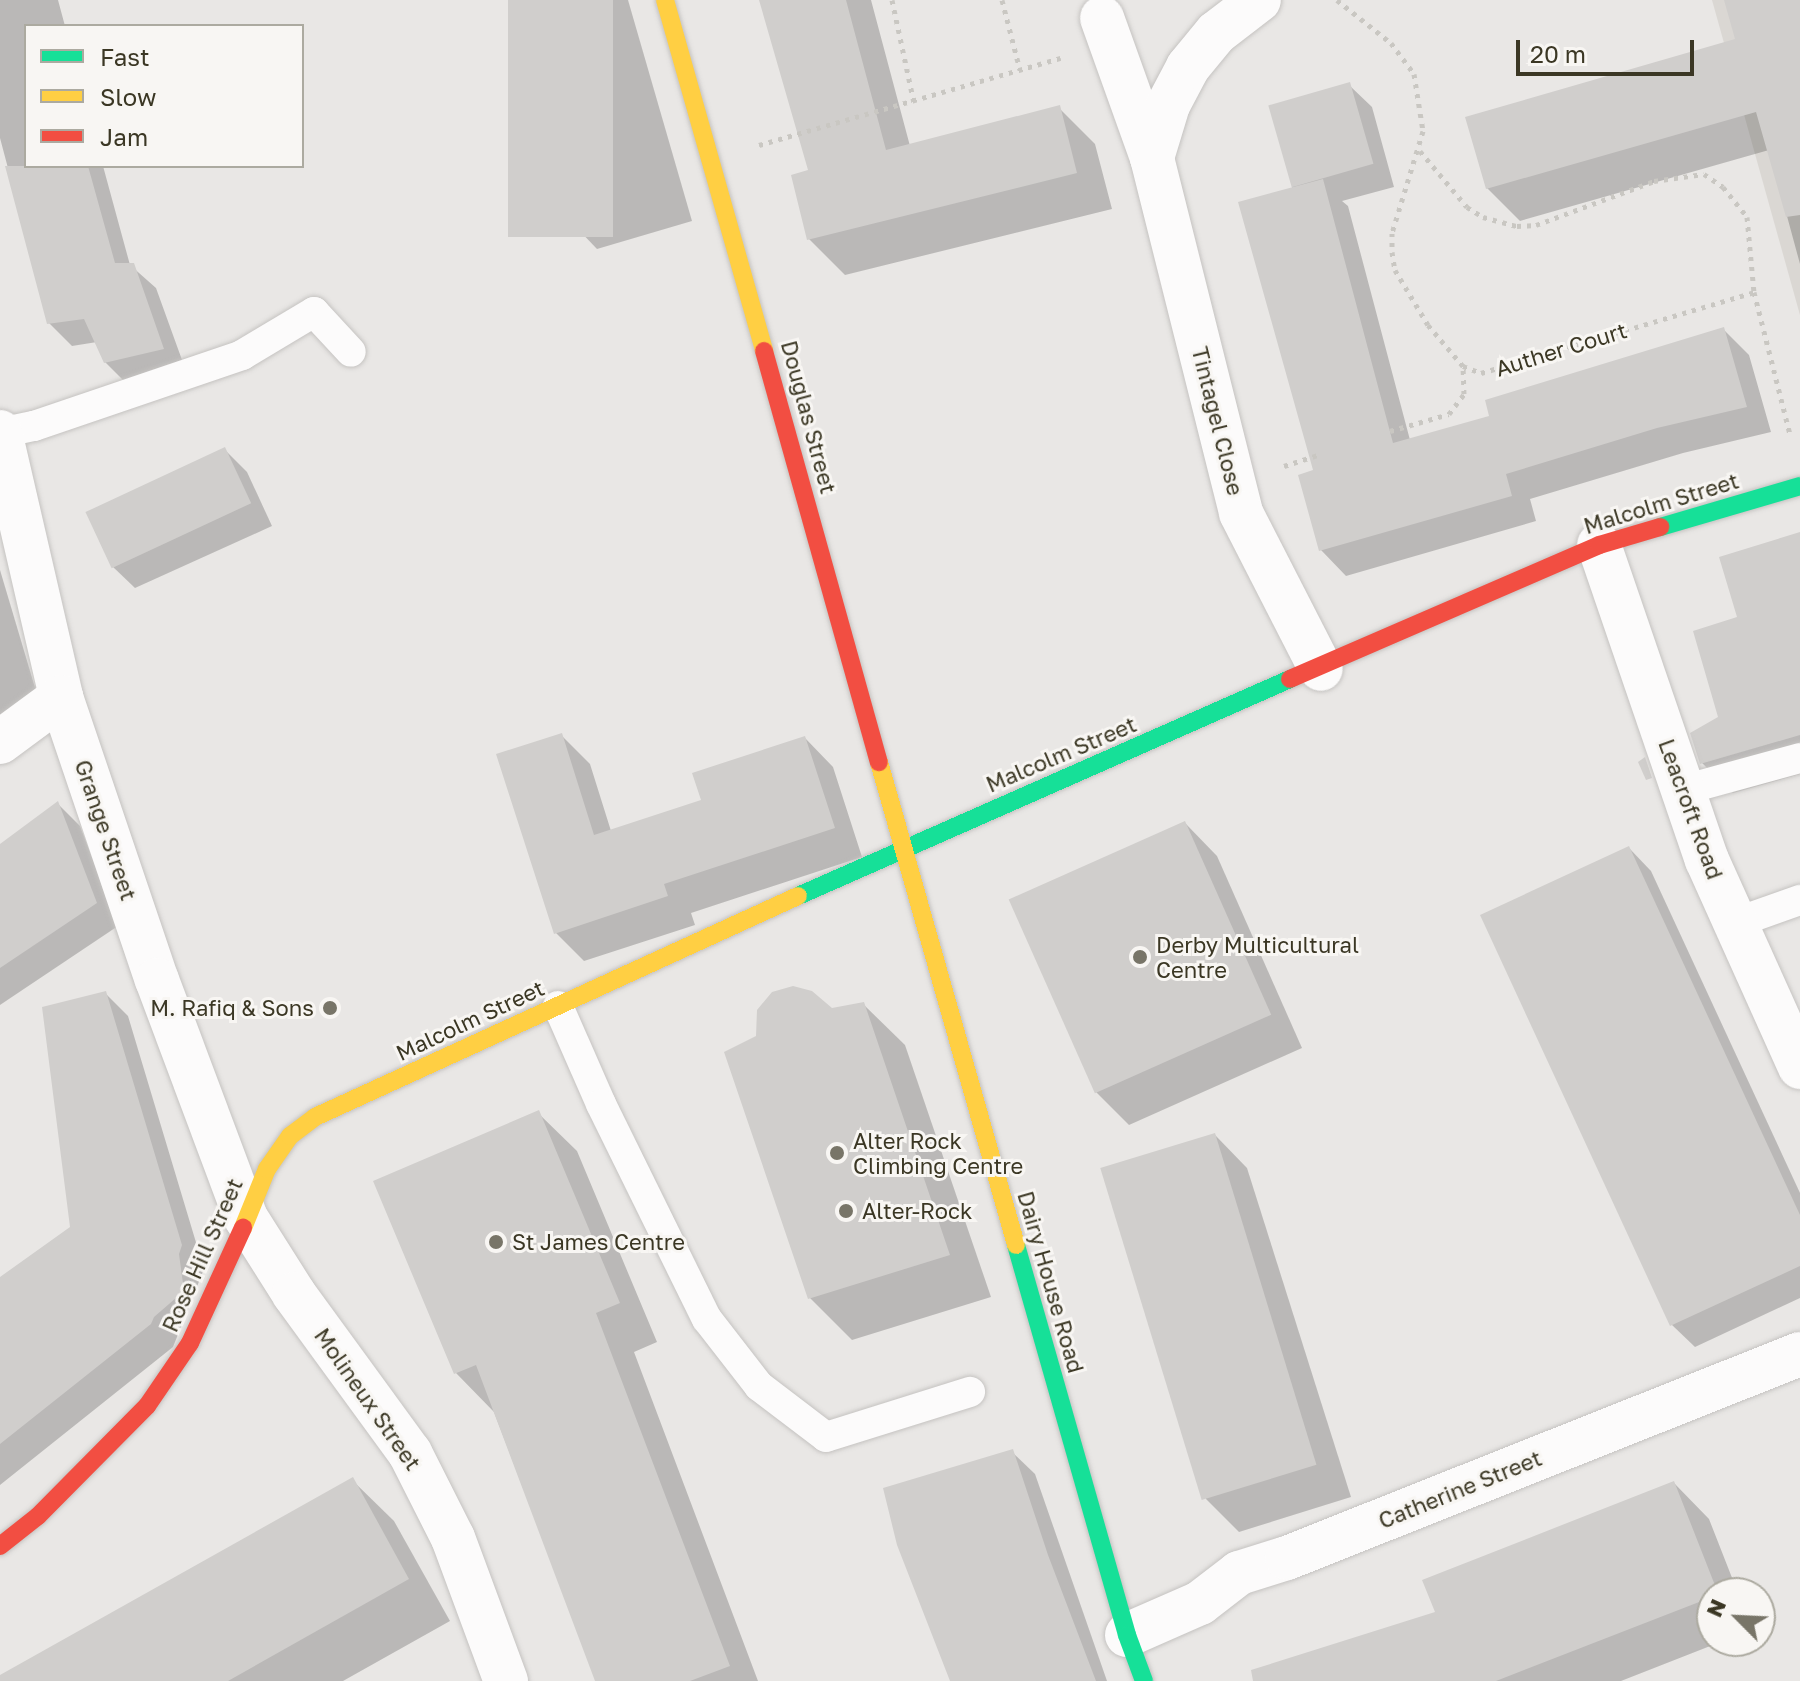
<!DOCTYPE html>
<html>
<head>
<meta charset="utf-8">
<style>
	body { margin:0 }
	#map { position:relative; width:1800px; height:1681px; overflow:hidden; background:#e9e7e5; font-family:"Golos Text",sans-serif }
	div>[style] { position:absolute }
	.built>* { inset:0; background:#dad7d3 }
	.shadow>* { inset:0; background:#0003 }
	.building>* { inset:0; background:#d0cecc; transform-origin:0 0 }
	.path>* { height:5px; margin-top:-2.5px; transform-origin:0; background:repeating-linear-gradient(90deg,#c9c7c2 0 4px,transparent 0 10px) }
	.roads { filter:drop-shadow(0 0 2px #c5c3c1) drop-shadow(0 0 2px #c5c3c1) }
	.lane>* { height:30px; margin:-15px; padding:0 15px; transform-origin:15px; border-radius:15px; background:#fcfbfb }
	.street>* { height:44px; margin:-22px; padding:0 22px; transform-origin:22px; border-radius:22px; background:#fcfbfb }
	.fast>* { height:18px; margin:-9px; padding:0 9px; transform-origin:9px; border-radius:9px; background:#16e098 }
	.slow>* { height:18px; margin:-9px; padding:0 9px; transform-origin:9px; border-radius:9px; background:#ffcf43 }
	.jam>* { height:18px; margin:-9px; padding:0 9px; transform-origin:9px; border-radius:9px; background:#f24e42 }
	.dots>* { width:22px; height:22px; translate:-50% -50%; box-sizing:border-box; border:4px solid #f8f6f3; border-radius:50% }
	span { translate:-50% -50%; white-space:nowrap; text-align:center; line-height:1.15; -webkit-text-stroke:6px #f8f6f3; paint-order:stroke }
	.street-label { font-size:22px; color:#3b3724 }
	.poi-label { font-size:22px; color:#3b3724 }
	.left { translate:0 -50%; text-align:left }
	.right { translate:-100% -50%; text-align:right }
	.legend { position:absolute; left:24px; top:24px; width:280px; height:144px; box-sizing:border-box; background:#f8f6f3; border:2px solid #acaaa0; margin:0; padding:10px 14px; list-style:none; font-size:24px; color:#3b3724 }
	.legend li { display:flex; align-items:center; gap:16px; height:40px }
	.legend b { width:40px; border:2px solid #acaaa0 }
	.north { position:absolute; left:1696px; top:1577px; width:80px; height:80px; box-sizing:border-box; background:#f8f6f3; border:2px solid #acaaa0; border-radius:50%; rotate:294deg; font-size:22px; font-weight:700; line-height:32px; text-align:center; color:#3b3724 }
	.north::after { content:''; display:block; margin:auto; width:28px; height:36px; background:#787568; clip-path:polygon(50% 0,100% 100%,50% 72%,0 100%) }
	.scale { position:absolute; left:1516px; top:40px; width:178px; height:36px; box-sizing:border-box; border:4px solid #3b3724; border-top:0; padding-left:10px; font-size:24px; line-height:28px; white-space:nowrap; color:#3b3724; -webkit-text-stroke:6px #f8f6f3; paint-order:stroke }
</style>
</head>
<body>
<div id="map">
	<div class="built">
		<div style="clip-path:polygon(1712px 0,1800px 0,1800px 315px)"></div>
	</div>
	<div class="shadow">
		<div style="clip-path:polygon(0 0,58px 0,65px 26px,26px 26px,26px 166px,103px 166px,130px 265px,156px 288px,186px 371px,128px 385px,105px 362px,97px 342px,72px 346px,49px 323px,0 138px)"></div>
		<div style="clip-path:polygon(510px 0,628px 0,692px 221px,597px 249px,575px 226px)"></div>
		<div style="clip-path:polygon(761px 0,871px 0,910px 146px,1059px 108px,1095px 144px,1112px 209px,845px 275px,809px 239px,810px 172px)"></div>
		<div style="clip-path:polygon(1727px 0,1800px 0,1800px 264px,1769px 150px,1520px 221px,1487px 188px,1738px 40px)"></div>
		<div style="clip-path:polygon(1349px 85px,1372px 107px,1394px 187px,1342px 201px,1348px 206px,1410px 440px,1491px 417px,1723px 329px,1749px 355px,1771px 432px,1683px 453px,1530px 499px,1536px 521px,1346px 576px,1321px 550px,1292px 186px)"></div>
		<div style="clip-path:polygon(224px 449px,247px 472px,272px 526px,135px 588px,112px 566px)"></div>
		<div style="clip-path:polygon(1800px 556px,1800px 774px,1733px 793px,1702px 763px,1721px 718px,1739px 618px)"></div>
		<div style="clip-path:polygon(0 570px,39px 701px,0 725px)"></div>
		<div style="clip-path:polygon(561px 735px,590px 764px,611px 831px,703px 801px,805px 738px,833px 767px,862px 857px,691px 913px,695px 925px,584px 961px,555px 932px)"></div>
		<div style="clip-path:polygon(58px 804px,80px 826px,118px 926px,0 1005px,0 847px)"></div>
		<div style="clip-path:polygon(1185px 823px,1217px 856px,1302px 1048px,1129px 1125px,1096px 1092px)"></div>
		<div style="clip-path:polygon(1629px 848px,1651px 871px,1800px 1193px,1800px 1298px,1695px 1347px,1672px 1325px)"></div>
		<div style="clip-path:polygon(105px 993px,128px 1016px,204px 1269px,173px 1347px,0 1485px,0 1279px,73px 1228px)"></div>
		<div style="clip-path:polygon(863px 1004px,905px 1045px,991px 1297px,852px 1340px,810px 1298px,831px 1010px)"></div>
		<div style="clip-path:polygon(538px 1113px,577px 1151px,657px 1342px,634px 1352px,758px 1681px,597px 1681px,494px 1412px,456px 1373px)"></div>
		<div style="clip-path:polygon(1215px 1135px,1247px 1168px,1351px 1497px,1239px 1532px,1206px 1499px)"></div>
		<div style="clip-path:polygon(1012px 1452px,1035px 1474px,1107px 1681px,951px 1681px)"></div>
		<div style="clip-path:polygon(352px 1480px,394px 1521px,450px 1621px,343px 1681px,0 1681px,0 1678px)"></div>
		<div style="clip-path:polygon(1674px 1483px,1709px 1519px,1738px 1593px,1712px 1593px,1712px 1641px,1723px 1641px,1621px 1681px,1274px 1681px,1437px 1614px)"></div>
	</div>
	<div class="building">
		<div style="left:508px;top:0;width:105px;height:237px"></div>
		<div style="clip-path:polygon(759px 0,846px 0,886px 150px,1060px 105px,1077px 173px,807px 240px,791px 175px,808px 170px)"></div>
		<div style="clip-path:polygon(1724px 0,1800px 0,1800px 215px,1786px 217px,1756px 112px,1486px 189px,1465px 117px,1735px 39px)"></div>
		<div style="left:1350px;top:82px;width:85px;height:85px;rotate:74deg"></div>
		<div style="clip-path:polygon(5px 166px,88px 166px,115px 263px,134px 263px,164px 349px,104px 363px,84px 319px,47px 324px)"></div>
		<div style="clip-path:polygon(1323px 179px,1393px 443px,1489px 416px,1485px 400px,1724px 327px,1747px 407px,1657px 428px,1506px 474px,1512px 496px,1319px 551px,1298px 475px,1313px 470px,1238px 202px)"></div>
		<div style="left:225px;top:447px;width:62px;height:154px;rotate:65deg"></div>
		<div style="clip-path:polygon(1800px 532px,1800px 735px,1700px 764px,1690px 733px,1718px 717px,1693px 631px,1737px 617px,1719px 557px)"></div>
		<div style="clip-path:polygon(562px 733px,594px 835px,701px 800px,692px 773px,805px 736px,835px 828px,664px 884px,668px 896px,554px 934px,496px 754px)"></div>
		<div style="clip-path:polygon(1645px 757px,1652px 778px,1646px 780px,1638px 762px)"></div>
		<div style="clip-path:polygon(58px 801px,97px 903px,0 968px,0 844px)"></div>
		<div style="left:1185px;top:821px;width:212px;height:193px;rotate:66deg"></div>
		<div style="clip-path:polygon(1629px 846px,1800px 1215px,1800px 1266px,1670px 1326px,1480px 915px)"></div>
		<div style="clip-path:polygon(793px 986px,812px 991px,832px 1008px,864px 1002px,950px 1255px,808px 1299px,724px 1052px,756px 1036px,757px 1010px,772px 992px)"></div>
		<div style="clip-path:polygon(106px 991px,182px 1245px,179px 1254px,184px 1291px,154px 1317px,151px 1324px,0 1444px,0 1277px,70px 1227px,42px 1007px)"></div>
		<div style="clip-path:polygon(539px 1110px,620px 1303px,596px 1313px,730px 1666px,690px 1681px,595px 1681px,476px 1365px,454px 1374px,373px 1181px)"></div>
		<div style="left:1215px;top:1133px;width:347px;height:120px;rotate:73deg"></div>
		<div style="clip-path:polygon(1013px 1449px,1048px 1555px,1096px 1681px,950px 1681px,897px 1545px,883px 1488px)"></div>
		<div style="clip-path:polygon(353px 1477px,409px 1579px,228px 1681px,0 1681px,0 1675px)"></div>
		<div style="clip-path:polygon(1674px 1481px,1718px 1593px,1712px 1593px,1712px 1597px,1496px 1681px,1253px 1681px,1251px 1670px,1435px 1612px,1422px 1580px)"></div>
	</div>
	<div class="path">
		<div style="left:892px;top:0;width:105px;rotate:77.9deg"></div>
		<div style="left:1002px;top:0;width:72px;rotate:75.6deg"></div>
		<div style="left:1337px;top:0;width:69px;rotate:38.5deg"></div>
		<div style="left:1391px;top:43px;width:39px;rotate:53deg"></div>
		<div style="left:1414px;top:74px;width:58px;rotate:81deg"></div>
		<div style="left:1423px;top:131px;width:107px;rotate:106.9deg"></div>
		<div style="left:1392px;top:233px;width:19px;rotate:90deg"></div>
		<div style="left:1392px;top:252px;width:18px;rotate:81deg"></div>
		<div style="left:1395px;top:270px;width:64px;rotate:59deg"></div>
		<div style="left:1428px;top:325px;width:54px;rotate:49.5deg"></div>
		<div style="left:1463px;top:366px;width:19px;rotate:21deg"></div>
		<div style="left:1481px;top:373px;width:285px;rotate:-16.5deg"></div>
		<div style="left:759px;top:145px;width:314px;rotate:-16.1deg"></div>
		<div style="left:1420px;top:151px;width:73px;rotate:50deg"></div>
		<div style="left:1467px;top:207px;width:19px;rotate:32deg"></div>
		<div style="left:1483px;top:217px;width:35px;rotate:15deg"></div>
		<div style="left:1517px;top:226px;width:19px;rotate:-3deg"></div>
		<div style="left:1536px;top:225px;width:126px;rotate:-20.4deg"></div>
		<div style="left:1654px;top:181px;width:50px;rotate:-8deg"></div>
		<div style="left:1704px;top:174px;width:23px;rotate:34deg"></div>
		<div style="left:1723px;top:187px;width:38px;rotate:51deg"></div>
		<div style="left:1747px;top:217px;width:75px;rotate:84.7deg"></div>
		<div style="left:1754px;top:292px;width:146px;rotate:75.8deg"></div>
		<div style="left:1390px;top:431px;width:61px;rotate:-16.1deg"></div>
		<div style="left:1449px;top:414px;width:25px;rotate:-53deg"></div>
		<div style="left:1464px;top:394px;width:28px;rotate:-92deg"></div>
		<div style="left:1284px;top:466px;width:36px;rotate:-18deg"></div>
	</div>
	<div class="roads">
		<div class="lane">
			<div style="left:0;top:433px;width:35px;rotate:-12deg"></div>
			<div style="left:34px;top:426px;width:220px;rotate:-18.8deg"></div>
			<div style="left:242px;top:355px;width:84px;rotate:-30.8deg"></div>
			<div style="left:314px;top:312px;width:54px;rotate:47.2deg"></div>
			<div style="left:1683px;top:790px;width:121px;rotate:-15.3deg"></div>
			<div style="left:1735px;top:923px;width:69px;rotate:-19.5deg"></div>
			<div style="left:558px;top:1006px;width:107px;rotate:66.3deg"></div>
			<div style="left:601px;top:1104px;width:240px;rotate:63.8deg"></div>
			<div style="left:707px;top:1319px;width:85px;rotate:52.2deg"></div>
			<div style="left:759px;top:1386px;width:84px;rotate:37.3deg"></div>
			<div style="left:826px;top:1437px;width:151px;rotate:-17.4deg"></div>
		</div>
		<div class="street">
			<div style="left:1102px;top:18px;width:149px;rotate:70.3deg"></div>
			<div style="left:1152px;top:158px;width:366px;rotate:75.9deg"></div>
			<div style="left:1241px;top:513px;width:175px;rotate:62.9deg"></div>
			<div style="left:1152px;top:158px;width:55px;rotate:-73.2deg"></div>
			<div style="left:1168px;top:105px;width:43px;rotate:-62.2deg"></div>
			<div style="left:1188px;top:67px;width:44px;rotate:-50.5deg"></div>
			<div style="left:1216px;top:33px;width:54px;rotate:-37.5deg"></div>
			<div style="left:0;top:432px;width:272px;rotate:77deg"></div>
			<div style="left:61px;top:697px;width:299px;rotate:71.3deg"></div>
			<div style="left:157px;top:980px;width:254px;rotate:69.5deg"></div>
			<div style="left:246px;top:1218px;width:90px;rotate:57.7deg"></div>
			<div style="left:294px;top:1294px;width:197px;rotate:53.9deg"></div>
			<div style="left:410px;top:1453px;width:95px;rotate:63.2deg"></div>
			<div style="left:453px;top:1538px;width:153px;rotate:69.7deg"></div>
			<div style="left:1599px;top:545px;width:333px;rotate:71.1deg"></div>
			<div style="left:1707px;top:860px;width:227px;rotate:65.8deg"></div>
			<div style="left:0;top:742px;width:76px;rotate:-36.4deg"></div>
			<div style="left:1127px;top:1635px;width:80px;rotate:-23.7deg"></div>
			<div style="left:1200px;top:1603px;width:49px;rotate:-37.6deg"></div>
			<div style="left:1239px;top:1573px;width:50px;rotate:-17.4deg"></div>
			<div style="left:1287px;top:1558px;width:552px;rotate:-21.69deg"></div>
		</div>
		<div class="fast">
			<div style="left:1660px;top:527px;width:146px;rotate:-16.3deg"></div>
			<div style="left:798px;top:896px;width:538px;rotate:-23.8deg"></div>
			<div style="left:1016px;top:1245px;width:405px;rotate:74.1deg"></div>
			<div style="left:1127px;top:1635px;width:49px;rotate:69.7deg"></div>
		</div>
		<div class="slow">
			<div style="left:665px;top:0;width:365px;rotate:74.2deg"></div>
			<div style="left:879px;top:762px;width:502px;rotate:74.16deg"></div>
			<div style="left:243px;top:1228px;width:64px;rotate:-67.9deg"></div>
			<div style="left:267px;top:1169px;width:40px;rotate:-55.1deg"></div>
			<div style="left:290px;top:1136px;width:31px;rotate:-37deg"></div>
			<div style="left:315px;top:1117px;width:531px;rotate:-24.59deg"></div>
		</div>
		<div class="jam">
			<div style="left:764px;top:351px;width:427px;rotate:74.4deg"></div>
			<div style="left:1290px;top:679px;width:337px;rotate:-23.4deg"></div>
			<div style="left:1599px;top:545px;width:64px;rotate:-16.4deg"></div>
			<div style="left:0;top:1546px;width:48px;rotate:-38.3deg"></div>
			<div style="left:38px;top:1516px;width:155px;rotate:-45.3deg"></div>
			<div style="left:147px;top:1406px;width:76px;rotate:-55.7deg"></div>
			<div style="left:190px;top:1343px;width:127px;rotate:-65.3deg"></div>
		</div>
	</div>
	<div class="dots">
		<div style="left:1140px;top:957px;background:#787568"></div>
		<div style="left:330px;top:1008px;background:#787568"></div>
		<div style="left:837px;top:1153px;background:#787568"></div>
		<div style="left:846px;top:1211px;background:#787568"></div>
		<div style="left:496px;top:1242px;background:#787568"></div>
	</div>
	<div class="street-label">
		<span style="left:1561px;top:349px;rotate:-17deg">Auther Court</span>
		<span style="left:809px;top:417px;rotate:75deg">Douglas Street</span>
		<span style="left:1218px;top:421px;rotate:76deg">Tintagel Close</span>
		<span style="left:1661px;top:503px;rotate:-17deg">Malcolm Street</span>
		<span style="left:1061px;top:754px;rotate:-23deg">Malcolm Street</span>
		<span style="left:1691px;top:809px;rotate:70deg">Leacroft Road</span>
		<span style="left:106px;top:830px;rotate:71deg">Grange Street</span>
		<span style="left:470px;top:1020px;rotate:-25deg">Malcolm Street</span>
		<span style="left:202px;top:1255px;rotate:-66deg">Rose Hill Street</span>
		<span style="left:1051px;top:1282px;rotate:74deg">Dairy House Road</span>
		<span style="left:368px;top:1399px;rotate:55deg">Molineux Street</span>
		<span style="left:1460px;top:1489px;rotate:-22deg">Catherine Street</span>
	</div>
	<div class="poi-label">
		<span class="left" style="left:1156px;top:957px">Derby Multicultural<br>Centre</span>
		<span class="right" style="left:314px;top:1008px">M. Rafiq &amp; Sons</span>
		<span class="left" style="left:853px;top:1153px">Alter Rock<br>Climbing Centre</span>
		<span class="left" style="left:862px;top:1211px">Alter-Rock</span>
		<span class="left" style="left:512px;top:1242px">St James Centre</span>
	</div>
	<ul class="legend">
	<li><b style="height:10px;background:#16e098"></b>Fast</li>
	<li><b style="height:10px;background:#ffcf43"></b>Slow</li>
	<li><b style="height:10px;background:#f24e42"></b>Jam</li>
	</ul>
	<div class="north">N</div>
	<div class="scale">20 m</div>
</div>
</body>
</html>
